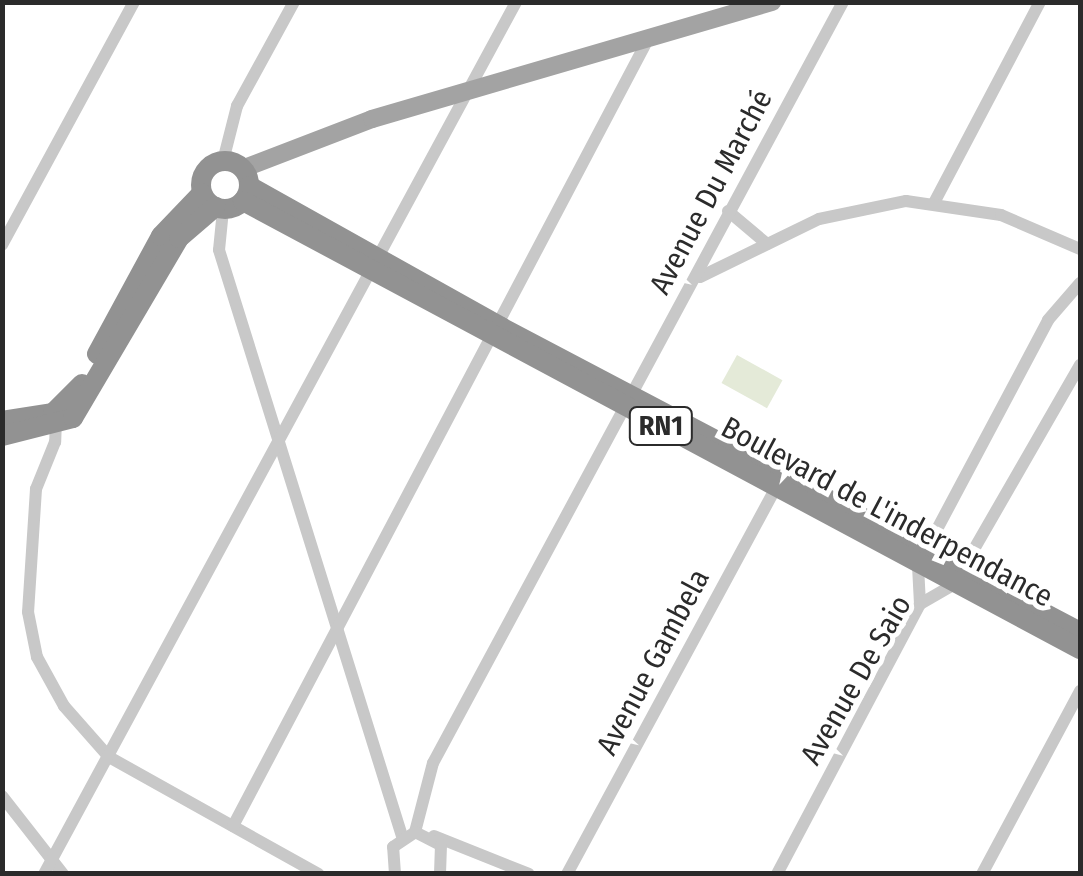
<!DOCTYPE html>
<html>
<head>
<meta charset="utf-8">
<style>
	body { margin:0 }
	#map { position:relative; width:1083px; height:876px; overflow:hidden; background:#fff; font-family:"Fira Sans Condensed",sans-serif }
	div>[style] { position:absolute }
	.green>* { inset:0; background:#e4ead8; transform-origin:0 0 }
	.minor>* { height:12px; margin:-6px; padding:0 6px; transform-origin:6px; border-radius:6px; background:#c8c8c8 }
	.major>* { height:18px; margin:-9px; padding:0 9px; transform-origin:9px; border-radius:9px; background:#a3a3a3 }
	.highway>* { height:20px; margin:-10px; padding:0 10px; transform-origin:10px; border-radius:10px; background:#929292 }
	.highway>.ring { margin:-10px; padding:0; box-sizing:content-box; background:none; border:20px solid #929292; border-radius:50% }
	span { translate:-50% -50%; white-space:nowrap; text-align:center; line-height:1.15; -webkit-text-stroke:10px #fff; paint-order:stroke }
	.shield-label span { padding:2px 8px; background:#fff; border:2px solid; border-radius:8px; -webkit-text-stroke-width:0 }
	.shield-label { font-size:28px; color:#2b2b2b; font-weight:700 }
	.street-label { font-size:30px; color:#2b2b2b }
	.frame { position:absolute; inset:0; border:5px solid #2b2b2b; pointer-events:none }
</style>
</head>
<body>
<div id="map">
	<div class="green">
		<div style="left:737px;top:355px;width:52px;height:32px;rotate:29deg"></div>
	</div>
	<div class="minor">
		<div style="left:223px;top:161px;width:57px;rotate:-75.7deg"></div>
		<div style="left:237px;top:106px;width:119px;rotate:-61.3deg"></div>
		<div style="left:935px;top:201px;width:225px;rotate:-62.2deg"></div>
		<div style="left:223px;top:210px;width:40px;rotate:95.7deg"></div>
		<div style="left:219px;top:250px;width:614px;rotate:72.66deg"></div>
		<div style="left:728px;top:211px;width:51px;rotate:40.2deg"></div>
		<div style="left:2px;top:245px;width:277px;rotate:-61.5deg"></div>
		<div style="left:700px;top:277px;width:132px;rotate:-26deg"></div>
		<div style="left:819px;top:219px;width:89px;rotate:-11.7deg"></div>
		<div style="left:906px;top:201px;width:96px;rotate:8.4deg"></div>
		<div style="left:1001px;top:215px;width:86px;rotate:23.3deg"></div>
		<div style="left:56px;top:419px;width:23px;rotate:92deg"></div>
		<div style="left:55px;top:442px;width:51px;rotate:112deg"></div>
		<div style="left:36px;top:489px;width:123px;rotate:93.7deg"></div>
		<div style="left:28px;top:612px;width:46px;rotate:78.7deg"></div>
		<div style="left:37px;top:657px;width:56px;rotate:61.1deg"></div>
		<div style="left:64px;top:706px;width:68px;rotate:48.6deg"></div>
		<div style="left:109px;top:757px;width:240px;rotate:29.2deg"></div>
		<div style="left:920px;top:604px;width:39px;rotate:-93deg"></div>
		<div style="left:918px;top:565px;width:277px;rotate:-62deg"></div>
		<div style="left:1048px;top:320px;width:49px;rotate:-49.1deg"></div>
		<div style="left:2px;top:796px;width:99px;rotate:52deg"></div>
		<div style="left:233px;top:826px;width:887px;rotate:-62.19deg"></div>
		<div style="left:415px;top:832px;width:71px;rotate:-75.4deg"></div>
		<div style="left:433px;top:763px;width:864px;rotate:-61.69deg"></div>
		<div style="left:434px;top:836px;width:102px;rotate:21.8deg"></div>
		<div style="left:44px;top:874px;width:992px;rotate:-61.57deg"></div>
		<div style="left:395px;top:874px;width:27px;rotate:-94deg"></div>
		<div style="left:393px;top:847px;width:27px;rotate:-34deg"></div>
		<div style="left:415px;top:832px;width:29px;rotate:27deg"></div>
		<div style="left:441px;top:845px;width:29px;rotate:92deg"></div>
		<div style="left:567px;top:874px;width:448px;rotate:-61.6deg"></div>
		<div style="left:777px;top:874px;width:306px;rotate:-62.1deg"></div>
		<div style="left:920px;top:604px;width:39px;rotate:-30deg"></div>
		<div style="left:954px;top:584px;width:253px;rotate:-60.1deg"></div>
		<div style="left:982px;top:874px;width:208px;rotate:-61.8deg"></div>
	</div>
	<div class="major">
		<div style="left:242px;top:169px;width:139px;rotate:-21deg"></div>
		<div style="left:372px;top:119px;width:417px;rotate:-16.3deg"></div>
	</div>
	<div class="highway">
		<div class="ring" style="left:201px;top:161px;width:28px;height:28px"></div>
		<div style="left:249px;top:186px;width:289px;rotate:29.2deg"></div>
		<div style="left:501px;top:327px;width:654px;rotate:27.78deg"></div>
		<div style="left:243px;top:201px;width:949px;rotate:28.16deg"></div>
		<div style="left:97px;top:354px;width:134px;rotate:-61.5deg"></div>
		<div style="left:161px;top:236px;width:59px;rotate:-46.4deg"></div>
		<div style="left:2px;top:421px;width:52px;rotate:-8.9deg"></div>
		<div style="left:53px;top:413px;width:41px;rotate:-45deg"></div>
		<div style="left:2px;top:436px;width:73px;rotate:-14.2deg"></div>
		<div style="left:73px;top:418px;width:209px;rotate:-59.5deg"></div>
		<div style="left:179px;top:238px;width:48px;rotate:-40.7deg"></div>
	</div>
	<div class="shield-label">
		<span style="left:661px;top:426px">RN1</span>
	</div>
	<div class="street-label">
		<span style="left:711px;top:192px;rotate:-62deg">Avenue Du Marché</span>
		<span style="left:887px;top:512px;rotate:28deg">Boulevard de L'inderpendance</span>
		<span style="left:653px;top:662px;rotate:-62deg">Avenue Gambela</span>
		<span style="left:856px;top:680px;rotate:-60deg">Avenue De Saio</span>
	</div>
	<div class="frame"></div>
</div>
</body>
</html>
